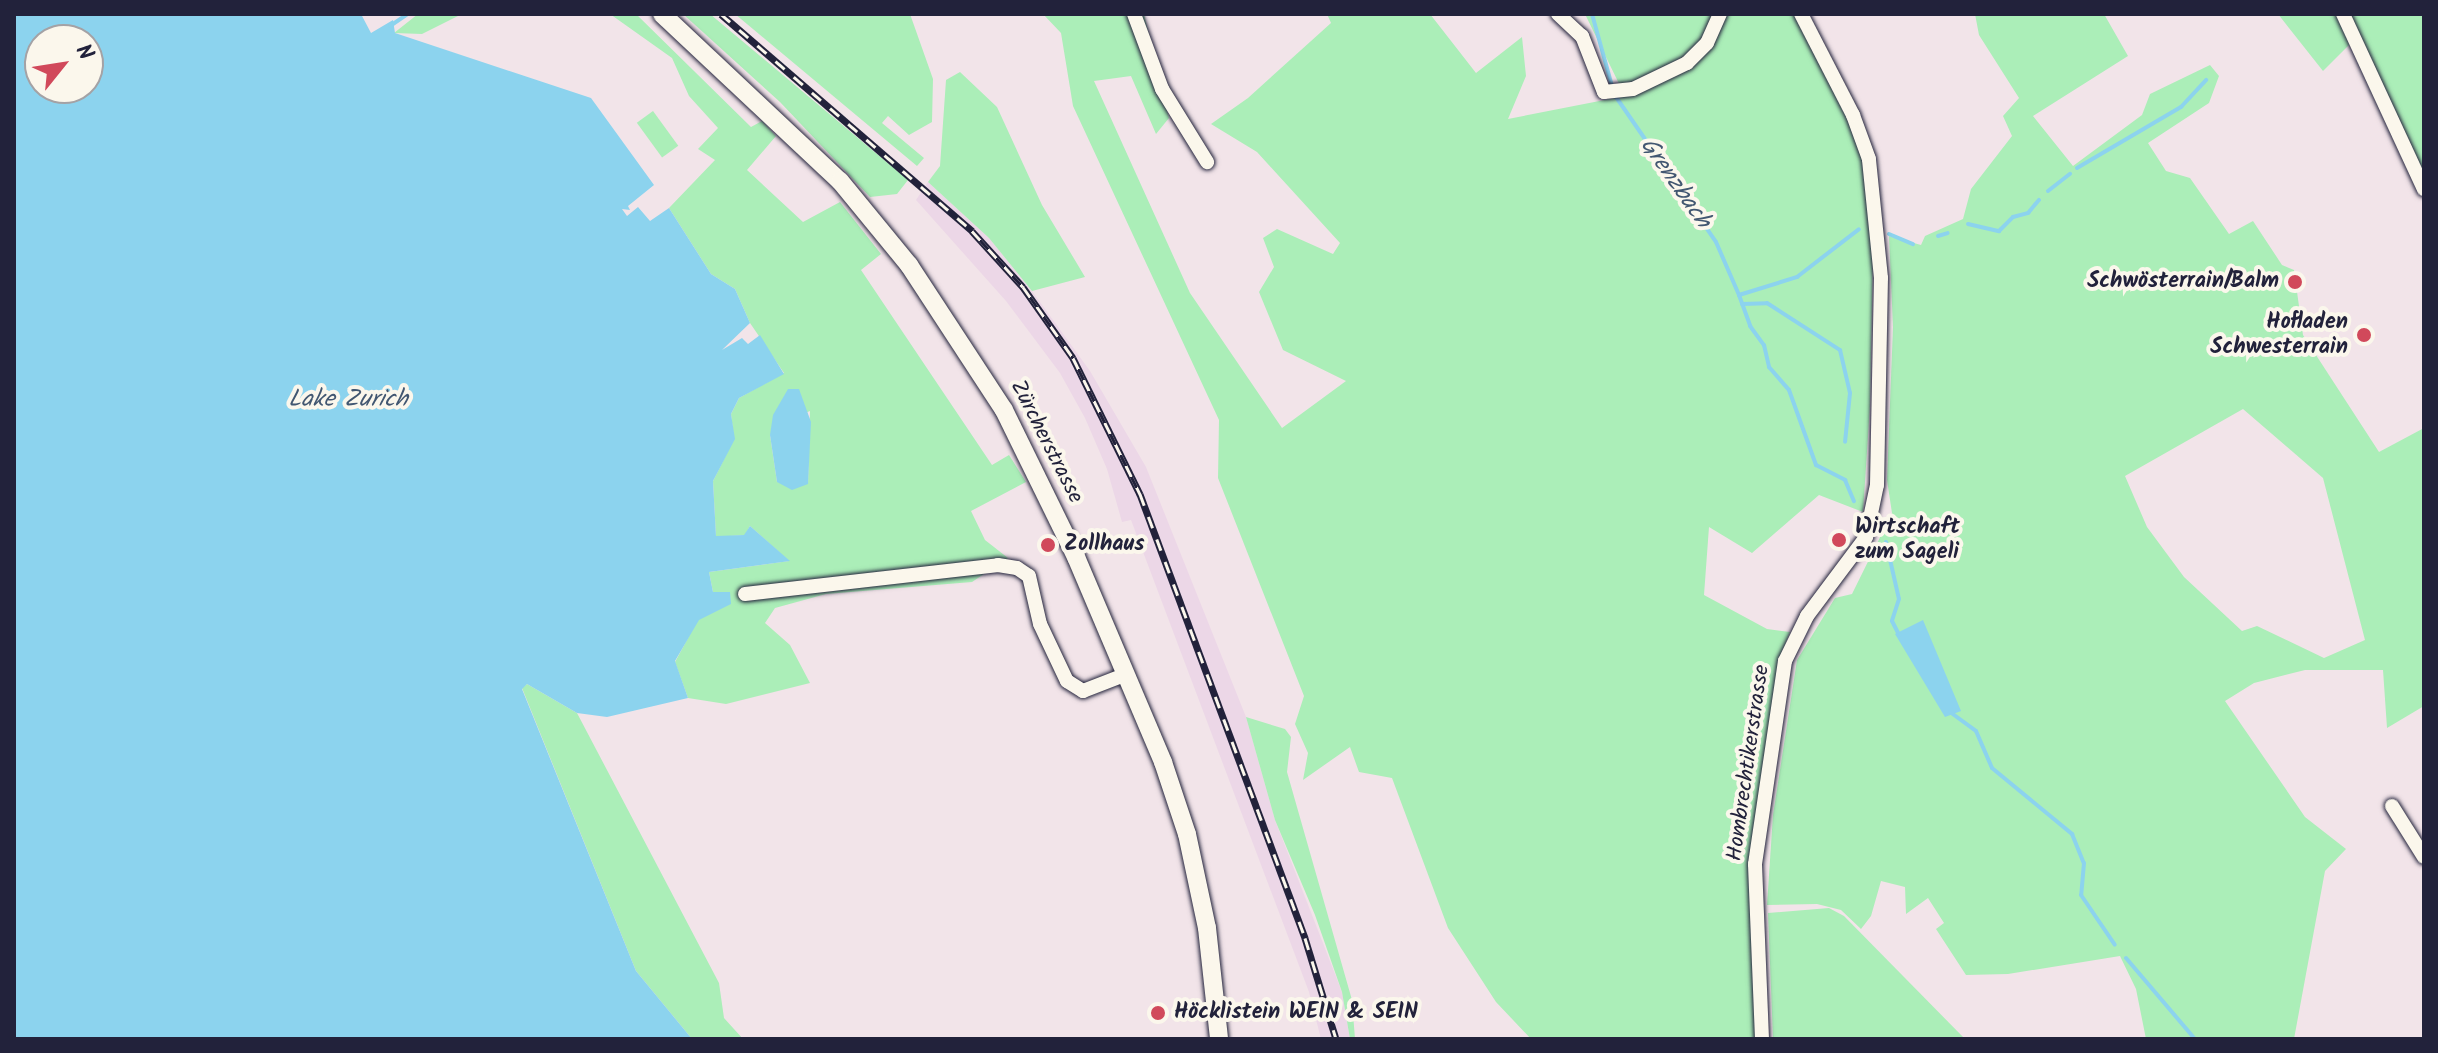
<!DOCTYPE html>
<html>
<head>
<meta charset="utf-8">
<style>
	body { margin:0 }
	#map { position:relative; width:2438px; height:1053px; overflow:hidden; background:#f2e4e9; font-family:Kalam,sans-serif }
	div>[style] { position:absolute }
	.built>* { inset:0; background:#ecd7e7 }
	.green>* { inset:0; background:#abeeb8; transform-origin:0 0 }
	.water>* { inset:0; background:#8cd3ee }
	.stream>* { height:4px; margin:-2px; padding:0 2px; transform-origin:2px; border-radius:2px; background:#8cd3ee }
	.roads { filter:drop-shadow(0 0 2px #22223b) drop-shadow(0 0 2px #22223b) }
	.minor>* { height:14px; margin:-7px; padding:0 7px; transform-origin:7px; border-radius:7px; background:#fbf7ec }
	.major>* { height:18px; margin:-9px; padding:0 9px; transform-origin:9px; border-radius:9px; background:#fbf7ec }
	.rail>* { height:7px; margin-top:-3.5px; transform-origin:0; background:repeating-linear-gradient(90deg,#fbf7ec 0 12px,#22223b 0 24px); box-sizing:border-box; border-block:2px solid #22223b }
	.dots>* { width:22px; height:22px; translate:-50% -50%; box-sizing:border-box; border:4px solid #fbf7ec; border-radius:50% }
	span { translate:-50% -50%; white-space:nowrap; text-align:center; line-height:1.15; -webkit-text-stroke:8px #fbf7ec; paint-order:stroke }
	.poi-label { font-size:22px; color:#22223b; font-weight:700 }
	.right { translate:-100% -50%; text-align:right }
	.left { translate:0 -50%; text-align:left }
	.street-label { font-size:22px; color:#22223b }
	.water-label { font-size:24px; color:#425771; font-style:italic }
	.frame { position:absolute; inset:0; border:16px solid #22223b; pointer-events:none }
	.north { position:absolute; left:24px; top:24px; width:80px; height:80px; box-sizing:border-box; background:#fbf7ec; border:2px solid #a4a2a5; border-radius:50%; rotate:60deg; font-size:22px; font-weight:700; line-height:32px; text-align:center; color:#22223b }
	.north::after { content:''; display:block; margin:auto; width:28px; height:36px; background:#d1495b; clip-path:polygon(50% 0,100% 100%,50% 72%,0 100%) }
</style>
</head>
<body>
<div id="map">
	<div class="built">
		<div style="clip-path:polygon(928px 182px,989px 238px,1032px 291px,1090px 371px,1146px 467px,1246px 717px,1275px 820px,1342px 992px,1350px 1039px,1321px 1039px,1309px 992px,1131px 520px,1122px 522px,1107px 469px,1085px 418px,1060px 373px,1006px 301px,916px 200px)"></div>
	</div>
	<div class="green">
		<div style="clip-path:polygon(418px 14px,462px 14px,422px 34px,394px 33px)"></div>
		<div style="clip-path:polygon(evenodd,610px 14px,636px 14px,751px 127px,762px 121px,776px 136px,747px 170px,803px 222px,840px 202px,881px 254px,861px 270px,992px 465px,1009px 455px,1026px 482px,971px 511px,985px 540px,1008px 558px,972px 582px,826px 594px,775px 608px,765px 623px,790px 645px,810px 683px,726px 704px,688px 698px,675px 662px,713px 592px,709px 572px,789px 561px,750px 526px,745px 535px,716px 537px,713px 481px,734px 439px,731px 414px,739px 398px,784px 373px,750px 323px,735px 289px,711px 274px,669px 208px,715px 160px,698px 149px,718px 128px,689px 96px,672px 58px,610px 14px,810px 411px,808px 484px,777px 482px,770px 435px,776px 425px,810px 411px)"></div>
		<div style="clip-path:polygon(683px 14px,710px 14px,908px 180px,897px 194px,870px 197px,780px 102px)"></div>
		<div style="clip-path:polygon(735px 14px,910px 14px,933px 79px,932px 122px,909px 135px,888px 116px,882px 123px,924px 158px,917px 166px)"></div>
		<div style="clip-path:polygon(1043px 14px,1144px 14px,1169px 118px,1156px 134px,1131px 76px,1094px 81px,1190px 293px,1282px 428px,1346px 381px,1283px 350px,1259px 292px,1274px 267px,1263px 238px,1277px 229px,1333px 254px,1340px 243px,1257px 152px,1211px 124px,1248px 98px,1331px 23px,1327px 14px,1430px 14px,1476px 73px,1522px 37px,1526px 76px,1508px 119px,1625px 96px,1585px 14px,1801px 14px,1853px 115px,1874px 201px,1870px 406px,1863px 512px,1819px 495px,1752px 553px,1709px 527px,1704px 595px,1767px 629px,1790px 632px,1780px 657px,1763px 769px,1757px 1039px,1531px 1039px,1496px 1002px,1448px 928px,1392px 778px,1359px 772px,1350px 747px,1303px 780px,1308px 753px,1295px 724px,1304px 696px,1218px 478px,1219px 420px,1073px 106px,1061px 33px)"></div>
		<div style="clip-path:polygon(evenodd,1975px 14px,2104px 14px,2128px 56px,2033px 116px,2073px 166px,2142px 115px,2150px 94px,2210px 65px,2219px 76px,2209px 103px,2148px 143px,2166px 171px,2190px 178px,2229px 234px,2253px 221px,2282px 265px,2294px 270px,2303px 335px,2379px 452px,2424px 428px,2424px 706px,2387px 728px,2383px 670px,2305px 670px,2254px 683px,2225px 701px,2305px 817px,2346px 849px,2325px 871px,2294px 1039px,2146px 1039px,2136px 989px,2120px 956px,2008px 974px,1966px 975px,1936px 929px,1944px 923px,1928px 898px,1906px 914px,1905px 887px,1881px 881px,1871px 916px,1861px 929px,1841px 910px,1817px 904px,1767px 905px,1773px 815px,1797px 660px,1835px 598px,1852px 594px,1892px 513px,1887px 480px,1893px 327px,1889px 236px,1921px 245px,1925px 236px,1963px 219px,1971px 189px,2012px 136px,2003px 116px,2019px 98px,1979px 35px,1975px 14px,2243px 409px,2323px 478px,2365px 640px,2324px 658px,2257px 626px,2242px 631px,2184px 577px,2147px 527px,2125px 476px,2243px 409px)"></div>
		<div style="clip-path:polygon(2278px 14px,2424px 14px,2424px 189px,2355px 39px,2323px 71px)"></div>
		<div style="clip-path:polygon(960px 72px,997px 107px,1042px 205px,1085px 277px,1032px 291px,989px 238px,928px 182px,940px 166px,946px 80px)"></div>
		<div style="left:653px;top:111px;width:43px;height:20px;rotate:54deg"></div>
		<div style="clip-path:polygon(527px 684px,577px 713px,719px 983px,724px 1018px,743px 1039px,692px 1039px,636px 971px,522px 688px)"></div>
		<div style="clip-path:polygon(1246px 717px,1285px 729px,1291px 737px,1287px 772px,1352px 1000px,1355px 1039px,1350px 1039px,1342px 992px,1315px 915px,1275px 820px)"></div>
		<div style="clip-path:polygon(1829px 908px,1844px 916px,1965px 1039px,1773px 1039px,1768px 913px)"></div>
	</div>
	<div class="water">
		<div style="clip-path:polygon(evenodd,14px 14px,361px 14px,371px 33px,393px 20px,395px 33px,591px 98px,654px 185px,628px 206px,630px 210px,622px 209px,627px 216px,638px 207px,650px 221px,669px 208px,711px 274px,735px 289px,750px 323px,722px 350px,742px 338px,748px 344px,760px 335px,784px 374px,739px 398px,731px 414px,735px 439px,713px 481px,716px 536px,744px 535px,750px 526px,790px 561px,709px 572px,713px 592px,730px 592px,731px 604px,699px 620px,675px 661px,688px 698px,607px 717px,577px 713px,527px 684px,522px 689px,636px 971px,692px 1039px,14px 1039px,14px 14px,40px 40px,88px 40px,88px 88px,40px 88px,40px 40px)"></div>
		<div style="clip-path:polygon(788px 389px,799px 389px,811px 422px,808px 484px,792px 490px,777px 482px,770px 435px,773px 415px)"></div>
		<div style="clip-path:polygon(1923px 620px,1961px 711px,1945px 717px,1895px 634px)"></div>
	</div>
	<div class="stream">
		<div style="left:1592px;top:14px;width:75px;rotate:74.5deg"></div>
		<div style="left:390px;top:26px;width:22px;rotate:-34deg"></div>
		<div style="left:1616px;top:97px;width:176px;rotate:55.4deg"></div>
		<div style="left:1716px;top:242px;width:58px;rotate:66.5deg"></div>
		<div style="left:1739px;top:295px;width:61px;rotate:-17.2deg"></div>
		<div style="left:1797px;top:277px;width:78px;rotate:-37.7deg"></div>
		<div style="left:2077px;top:168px;width:121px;rotate:-30.4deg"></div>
		<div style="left:2181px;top:107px;width:37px;rotate:-47deg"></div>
		<div style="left:2048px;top:191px;width:28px;rotate:-38deg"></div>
		<div style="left:1968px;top:224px;width:32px;rotate:13deg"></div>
		<div style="left:1999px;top:231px;width:20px;rotate:-45deg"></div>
		<div style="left:2013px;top:217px;width:16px;rotate:-15deg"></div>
		<div style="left:2028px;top:213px;width:17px;rotate:-50deg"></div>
		<div style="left:1889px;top:234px;width:26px;rotate:23deg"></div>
		<div style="left:1938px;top:236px;width:10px;rotate:-17deg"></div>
		<div style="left:1739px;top:295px;width:33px;rotate:70deg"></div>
		<div style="left:1750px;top:326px;width:24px;rotate:54deg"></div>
		<div style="left:1764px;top:345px;width:23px;rotate:77deg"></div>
		<div style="left:1769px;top:367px;width:30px;rotate:49deg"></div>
		<div style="left:1789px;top:390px;width:80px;rotate:70.2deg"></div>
		<div style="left:1816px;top:465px;width:33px;rotate:27deg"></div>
		<div style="left:1845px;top:480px;width:23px;rotate:67deg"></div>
		<div style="left:1742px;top:304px;width:25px;rotate:-2deg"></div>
		<div style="left:1767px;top:303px;width:87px;rotate:32.8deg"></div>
		<div style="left:1840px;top:350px;width:44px;rotate:76.9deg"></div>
		<div style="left:1850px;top:393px;width:49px;rotate:95.8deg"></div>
		<div style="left:1886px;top:542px;width:58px;rotate:77.2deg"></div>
		<div style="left:1899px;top:599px;width:23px;rotate:108deg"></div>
		<div style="left:1892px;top:621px;width:16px;rotate:63deg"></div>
		<div style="left:1950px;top:712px;width:32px;rotate:36deg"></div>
		<div style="left:1976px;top:731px;width:40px;rotate:66.6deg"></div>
		<div style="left:1992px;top:768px;width:104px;rotate:39.5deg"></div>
		<div style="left:2072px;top:834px;width:31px;rotate:68deg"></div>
		<div style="left:2084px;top:863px;width:32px;rotate:95deg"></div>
		<div style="left:2081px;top:895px;width:60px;rotate:55.8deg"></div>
		<div style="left:2126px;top:958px;width:106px;rotate:49.6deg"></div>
	</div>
	<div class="roads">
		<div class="minor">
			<div style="left:1134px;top:14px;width:80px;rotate:69.5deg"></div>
			<div style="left:1162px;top:89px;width:86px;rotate:58.3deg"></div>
			<div style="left:1558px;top:14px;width:33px;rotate:43deg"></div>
			<div style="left:1582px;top:36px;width:60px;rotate:68.6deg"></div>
			<div style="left:1604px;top:92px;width:29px;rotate:-6deg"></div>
			<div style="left:1633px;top:89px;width:60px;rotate:-25.7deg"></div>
			<div style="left:1687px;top:63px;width:28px;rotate:-45deg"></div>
			<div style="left:1707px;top:43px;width:32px;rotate:-66deg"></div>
			<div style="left:2343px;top:14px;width:193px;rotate:65.2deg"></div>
			<div style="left:745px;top:594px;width:255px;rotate:-6.5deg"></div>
			<div style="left:998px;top:565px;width:19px;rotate:9deg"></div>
			<div style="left:1017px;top:568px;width:14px;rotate:34deg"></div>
			<div style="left:1029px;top:576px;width:49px;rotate:77.1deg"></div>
			<div style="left:1040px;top:624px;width:63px;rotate:64.7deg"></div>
			<div style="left:1067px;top:681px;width:19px;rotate:32deg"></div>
			<div style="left:1083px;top:691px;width:47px;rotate:-21.1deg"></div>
			<div style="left:2392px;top:806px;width:60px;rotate:57.9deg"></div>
			<div style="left:1762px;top:1039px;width:175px;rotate:-92.3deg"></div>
			<div style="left:1755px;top:864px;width:205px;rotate:-81.6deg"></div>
			<div style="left:1785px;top:661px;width:50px;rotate:-63.9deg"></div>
			<div style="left:1807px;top:616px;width:99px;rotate:-53.2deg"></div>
			<div style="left:1866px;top:537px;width:53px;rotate:-78.1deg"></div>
			<div style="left:1877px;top:485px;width:207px;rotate:-88.9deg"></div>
			<div style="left:1881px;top:278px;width:120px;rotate:-95.8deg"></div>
			<div style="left:1869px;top:159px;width:47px;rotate:-110deg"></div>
			<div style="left:1853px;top:115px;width:114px;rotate:-117.2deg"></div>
		</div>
		<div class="major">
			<div style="left:662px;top:14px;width:244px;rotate:43.2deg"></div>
			<div style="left:840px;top:181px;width:109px;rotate:50.6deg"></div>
			<div style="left:909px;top:265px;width:173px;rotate:56.8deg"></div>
			<div style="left:1004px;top:410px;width:164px;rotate:63.9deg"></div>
			<div style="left:1076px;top:557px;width:223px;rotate:67deg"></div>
			<div style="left:1163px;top:762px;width:76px;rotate:71.6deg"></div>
			<div style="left:1187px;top:834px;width:96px;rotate:78deg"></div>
			<div style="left:1207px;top:928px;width:112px;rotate:83.8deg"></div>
		</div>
	</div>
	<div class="rail">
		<div style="left:721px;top:14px;width:332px;rotate:40.8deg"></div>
		<div style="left:972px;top:231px;width:76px;rotate:47.7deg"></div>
		<div style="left:1023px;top:287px;width:87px;rotate:54.8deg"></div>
		<div style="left:1073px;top:358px;width:152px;rotate:63.8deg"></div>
		<div style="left:1140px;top:494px;width:474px;rotate:69.6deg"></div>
		<div style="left:1305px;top:938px;width:106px;rotate:72.9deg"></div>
	</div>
	<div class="dots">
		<div style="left:2295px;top:282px;background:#d1495b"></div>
		<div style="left:2364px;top:335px;background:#d1495b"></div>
		<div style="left:1839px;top:540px;background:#d1495b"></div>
		<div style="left:1048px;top:545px;background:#d1495b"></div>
		<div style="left:1158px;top:1013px;background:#d1495b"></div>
	</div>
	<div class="poi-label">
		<span class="right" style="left:2279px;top:282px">Schwösterrain/Balm</span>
		<span class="right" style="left:2348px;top:335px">Hofladen<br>Schwesterrain</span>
		<span class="left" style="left:1855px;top:540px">Wirtschaft<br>zum Sageli</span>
		<span class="left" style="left:1064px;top:545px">Zollhaus</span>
		<span class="left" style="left:1174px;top:1013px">Höcklistein WEIN &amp; SEIN</span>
	</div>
	<div class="street-label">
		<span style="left:1046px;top:442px;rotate:63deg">Zürcherstrasse</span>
		<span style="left:1749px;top:763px;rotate:-82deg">Hombrechtikerstrasse</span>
	</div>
	<div class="water-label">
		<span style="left:1675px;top:183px;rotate:55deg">Grenzbach</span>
		<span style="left:348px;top:400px">Lake Zurich</span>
	</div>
	<div class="frame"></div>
	<div class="north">N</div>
</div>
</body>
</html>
